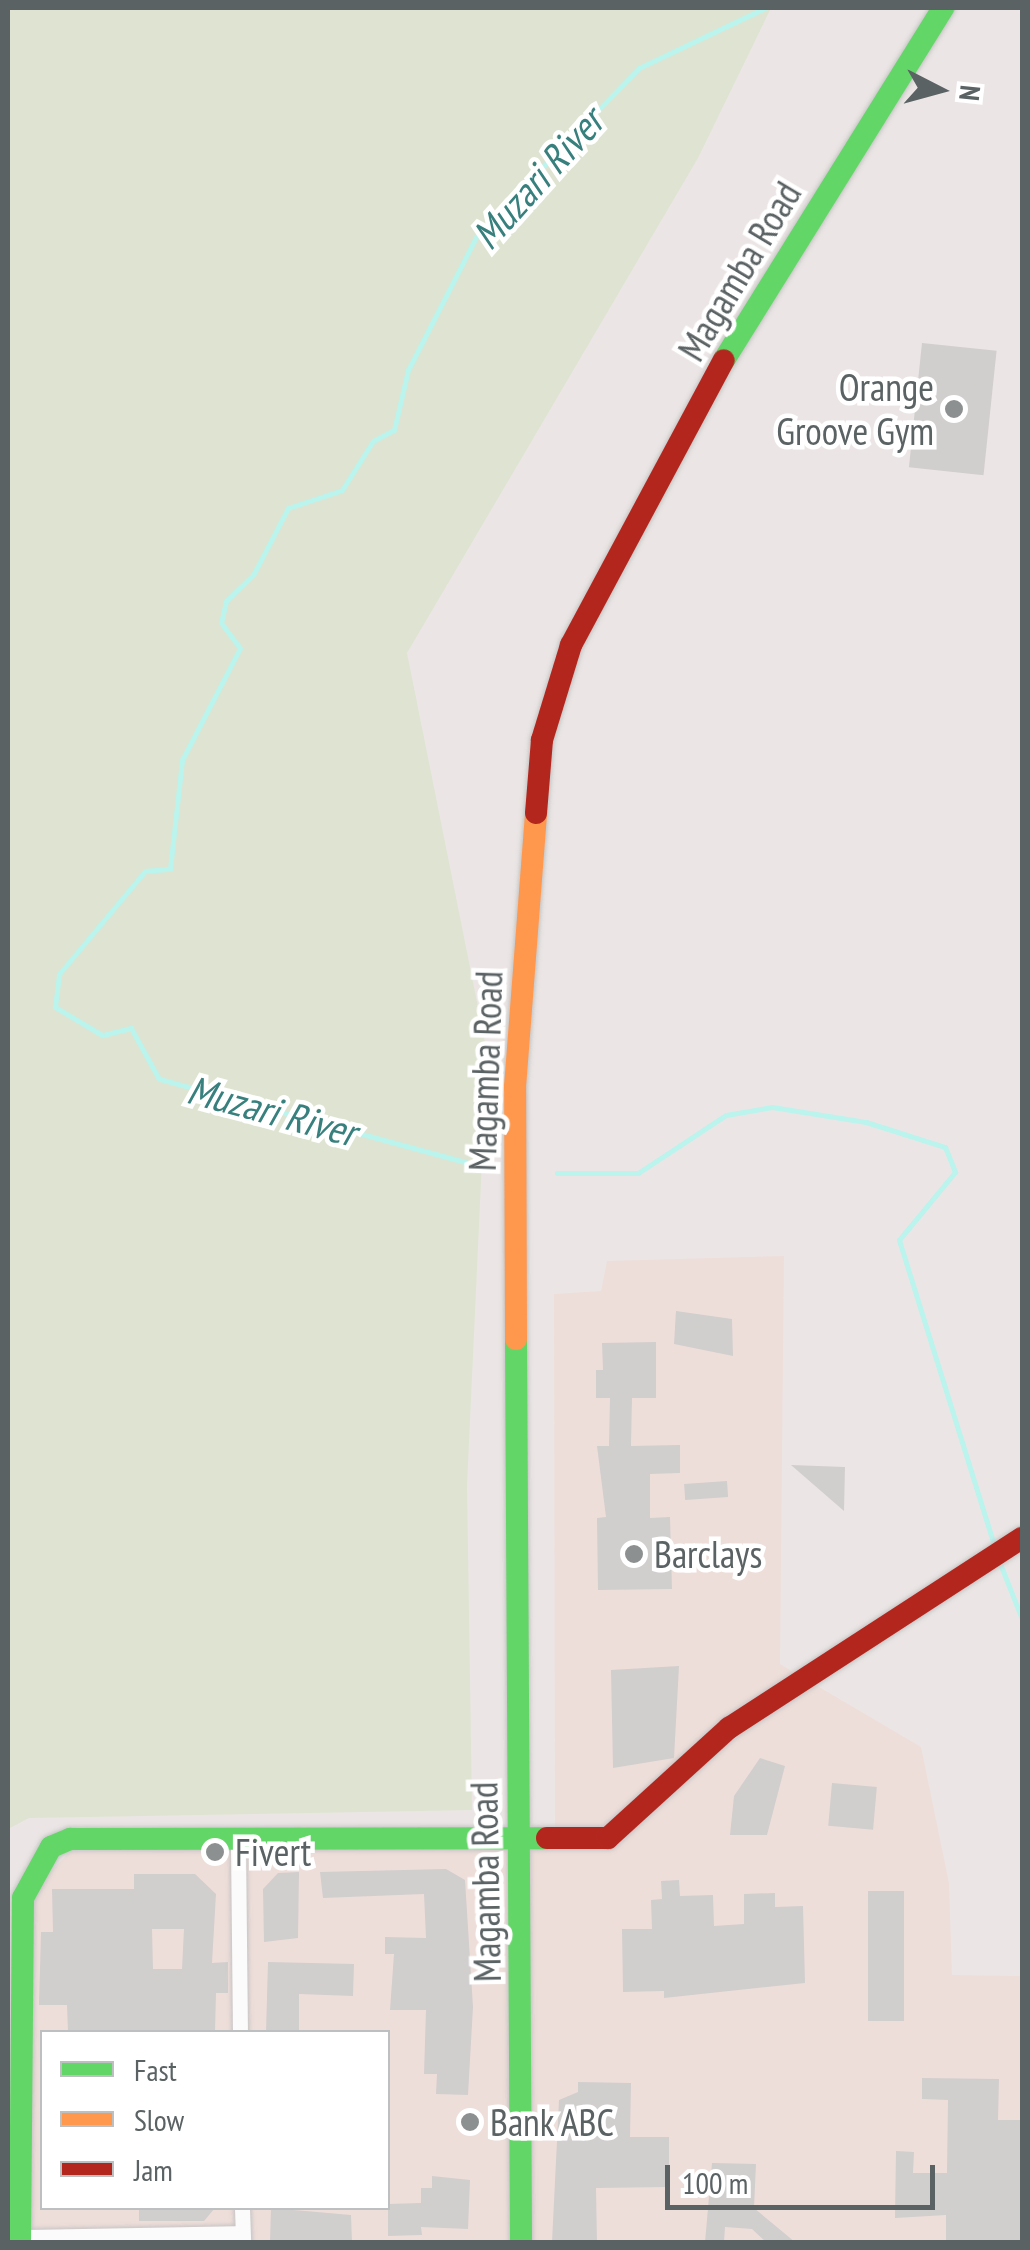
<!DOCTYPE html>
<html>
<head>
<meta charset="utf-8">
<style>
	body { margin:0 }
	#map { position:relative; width:1030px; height:2250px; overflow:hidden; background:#ebe6e5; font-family:"PT Sans Narrow",sans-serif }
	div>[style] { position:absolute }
	.commercial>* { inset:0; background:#eeded9 }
	.green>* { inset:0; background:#dee4d1 }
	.stream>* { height:5px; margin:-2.5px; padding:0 2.5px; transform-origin:2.5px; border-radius:2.5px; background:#bbf3ed }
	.building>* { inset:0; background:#d1cece; transform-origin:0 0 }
	.roads { filter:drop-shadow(0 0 2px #c5c4c4) drop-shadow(0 0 2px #c5c4c4) }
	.street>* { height:15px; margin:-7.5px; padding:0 7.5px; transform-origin:7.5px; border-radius:7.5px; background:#fcfbfb }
	.fast>* { height:22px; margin:-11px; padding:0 11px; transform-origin:11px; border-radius:11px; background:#63d668 }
	.slow>* { height:22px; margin:-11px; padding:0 11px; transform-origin:11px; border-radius:11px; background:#ff974d }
	.jam>* { height:22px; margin:-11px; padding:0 11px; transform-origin:11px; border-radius:11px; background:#b3261e }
	.dots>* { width:28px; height:28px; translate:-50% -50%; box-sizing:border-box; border:5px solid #fff; border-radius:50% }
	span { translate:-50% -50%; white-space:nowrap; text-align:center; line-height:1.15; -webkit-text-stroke:9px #fff; paint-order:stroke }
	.street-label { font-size:38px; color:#5b6263 }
	.poi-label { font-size:38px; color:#5b6263 }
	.right { translate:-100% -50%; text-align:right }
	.left { translate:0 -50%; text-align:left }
	.water-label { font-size:40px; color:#37807d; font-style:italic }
	.frame { position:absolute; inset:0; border:10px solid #5b6263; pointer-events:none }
	.legend { position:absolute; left:40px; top:2030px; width:350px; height:180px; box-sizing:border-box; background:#fff; border:2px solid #bdc0c1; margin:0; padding:12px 18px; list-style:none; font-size:30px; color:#5b6263 }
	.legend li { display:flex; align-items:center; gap:20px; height:50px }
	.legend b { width:50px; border:2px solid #bdc0c1 }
	.north { position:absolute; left:890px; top:40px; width:100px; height:100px; -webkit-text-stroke:8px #fff; paint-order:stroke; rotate:96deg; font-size:28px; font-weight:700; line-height:40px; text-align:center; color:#5b6263 }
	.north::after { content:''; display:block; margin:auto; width:35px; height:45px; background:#5b6263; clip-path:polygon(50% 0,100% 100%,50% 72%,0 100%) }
	.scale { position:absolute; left:665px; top:2165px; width:270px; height:45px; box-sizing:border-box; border:5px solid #5b6263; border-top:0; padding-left:12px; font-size:30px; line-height:35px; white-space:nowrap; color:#5b6263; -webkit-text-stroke:8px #fff; paint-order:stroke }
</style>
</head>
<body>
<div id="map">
	<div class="commercial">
		<div style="clip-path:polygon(evenodd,784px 1256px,780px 1664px,921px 1747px,949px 1883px,952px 1975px,1022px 1976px,1022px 2242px,30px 2242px,32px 1890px,71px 1851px,555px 1848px,554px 1294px,601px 1291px,607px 1261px,784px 1256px,42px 2032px,388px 2032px,388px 2208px,42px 2208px,42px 2032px)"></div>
	</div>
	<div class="green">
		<div style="clip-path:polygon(8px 8px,771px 8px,698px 158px,407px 653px,487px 1052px,467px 1485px,472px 1810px,29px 1818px,8px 1829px)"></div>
	</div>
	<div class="stream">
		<div style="left:465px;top:1162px;width:317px;rotate:-164.8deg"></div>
		<div style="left:159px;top:1079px;width:58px;rotate:-118.8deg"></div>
		<div style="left:131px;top:1028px;width:30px;rotate:166deg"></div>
		<div style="left:102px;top:1035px;width:55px;rotate:-149.2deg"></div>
		<div style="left:55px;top:1007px;width:33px;rotate:-83deg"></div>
		<div style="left:59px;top:974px;width:134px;rotate:-50.1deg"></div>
		<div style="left:145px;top:871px;width:25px;rotate:-5deg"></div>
		<div style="left:170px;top:869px;width:110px;rotate:-83.7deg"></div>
		<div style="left:182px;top:760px;width:126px;rotate:-62.6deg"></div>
		<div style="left:240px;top:648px;width:31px;rotate:-127deg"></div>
		<div style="left:221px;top:623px;width:23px;rotate:-77deg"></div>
		<div style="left:226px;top:601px;width:37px;rotate:-44deg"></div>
		<div style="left:253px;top:575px;width:76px;rotate:-62.4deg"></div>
		<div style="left:288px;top:508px;width:57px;rotate:-18.4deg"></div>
		<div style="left:342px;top:490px;width:58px;rotate:-57.7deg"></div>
		<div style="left:373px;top:441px;width:24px;rotate:-28deg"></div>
		<div style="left:394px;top:430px;width:62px;rotate:-76.9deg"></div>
		<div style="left:408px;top:370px;width:154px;rotate:-62.9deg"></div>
		<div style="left:478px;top:233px;width:231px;rotate:-45.7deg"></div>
		<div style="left:639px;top:68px;width:140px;rotate:-25.5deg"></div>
		<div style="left:557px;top:1173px;width:81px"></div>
		<div style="left:638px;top:1173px;width:105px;rotate:-33.4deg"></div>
		<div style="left:726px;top:1115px;width:47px;rotate:-9.9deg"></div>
		<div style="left:772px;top:1107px;width:95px;rotate:9.1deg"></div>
		<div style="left:866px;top:1122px;width:83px;rotate:17.6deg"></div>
		<div style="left:945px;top:1147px;width:27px;rotate:68deg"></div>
		<div style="left:955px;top:1172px;width:88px;rotate:129.5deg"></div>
		<div style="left:899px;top:1240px;width:319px;rotate:72.7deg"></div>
		<div style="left:999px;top:1561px;width:62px;rotate:68.4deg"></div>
	</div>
	<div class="building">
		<div style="left:922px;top:343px;width:75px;height:125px;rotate:6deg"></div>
		<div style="clip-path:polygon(676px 1311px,732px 1319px,733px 1356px,674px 1344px)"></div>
		<div style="clip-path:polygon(656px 1342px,656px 1398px,632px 1398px,631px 1446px,680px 1445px,680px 1473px,650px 1474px,650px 1518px,670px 1517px,672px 1589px,598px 1590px,597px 1518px,606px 1517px,597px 1446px,609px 1446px,610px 1398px,596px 1398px,596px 1370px,603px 1370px,602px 1343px)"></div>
		<div style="clip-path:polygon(791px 1465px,845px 1467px,844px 1511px)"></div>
		<div style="left:727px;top:1481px;width:16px;height:43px;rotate:86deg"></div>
		<div style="clip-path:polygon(679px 1666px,674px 1758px,613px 1768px,611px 1670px)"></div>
		<div style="clip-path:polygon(760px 1758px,785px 1766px,767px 1835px,730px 1835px,734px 1796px)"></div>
		<div style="left:832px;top:1783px;width:45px;height:43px;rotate:5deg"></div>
		<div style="clip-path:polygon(446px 1869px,465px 1880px,473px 2007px,468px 2095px,436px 2094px,437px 2074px,424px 2074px,426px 2010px,390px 2010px,394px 1954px,385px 1954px,385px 1937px,426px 1938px,424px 1894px,323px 1898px,320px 1872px)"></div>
		<div style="clip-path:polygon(299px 1872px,298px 1938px,264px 1942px,263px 1889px,278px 1873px)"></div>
		<div style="clip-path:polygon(evenodd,134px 1874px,195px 1874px,216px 1894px,212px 1963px,228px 1962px,228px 1993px,216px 1993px,215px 2032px,68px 2032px,67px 2005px,39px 2005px,41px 1932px,53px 1932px,52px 1889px,134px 1889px,134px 1874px,152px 1929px,184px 1929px,182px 1969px,153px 1969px,152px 1929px)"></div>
		<div style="clip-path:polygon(679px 1880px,680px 1896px,713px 1895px,714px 1926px,744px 1924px,744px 1894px,775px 1893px,775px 1907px,803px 1906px,805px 1983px,664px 1998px,664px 1991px,623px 1992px,622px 1929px,652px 1929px,651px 1900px,662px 1899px,661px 1881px)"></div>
		<div style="left:868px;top:1891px;width:36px;height:130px"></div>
		<div style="clip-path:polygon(268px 1962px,354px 1964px,353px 1996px,299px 1994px,299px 2032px,266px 2032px)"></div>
		<div style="clip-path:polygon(922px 2078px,999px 2079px,998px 2120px,1022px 2120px,1022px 2242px,946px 2242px,946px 2215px,895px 2218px,896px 2151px,914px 2152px,913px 2173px,947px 2173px,948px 2100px,922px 2099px)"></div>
		<div style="clip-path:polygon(578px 2082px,631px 2083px,630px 2137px,669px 2137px,669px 2187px,596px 2188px,597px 2242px,552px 2242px,559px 2100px,578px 2092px)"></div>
		<div style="clip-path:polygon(712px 2163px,756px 2164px,754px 2208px,795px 2242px,766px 2242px,752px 2229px,725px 2227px,724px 2242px,705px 2242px)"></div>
		<div style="clip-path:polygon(432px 2176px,470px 2180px,468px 2229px,421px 2227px,422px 2235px,388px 2236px,388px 2204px,421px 2203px,421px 2188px,432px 2188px)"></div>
		<div style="clip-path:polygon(139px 2208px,215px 2208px,204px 2221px,139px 2221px)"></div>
		<div style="clip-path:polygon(271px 2208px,351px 2215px,352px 2242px,270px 2242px)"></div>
	</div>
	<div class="roads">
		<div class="street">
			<div style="left:238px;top:1844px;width:188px;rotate:89.4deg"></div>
			<div style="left:242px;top:2208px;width:34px;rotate:88deg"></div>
			<div style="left:20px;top:2237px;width:222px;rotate:-1deg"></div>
		</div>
		<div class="fast">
			<div style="left:724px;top:360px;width:415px;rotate:-58.1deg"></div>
			<div style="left:516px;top:1339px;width:903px;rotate:89.68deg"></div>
			<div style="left:20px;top:2242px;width:344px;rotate:-89.5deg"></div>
			<div style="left:23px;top:1898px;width:58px;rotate:-61.2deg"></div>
			<div style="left:51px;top:1847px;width:21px;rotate:-23deg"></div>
			<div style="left:70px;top:1839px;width:477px;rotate:-0.1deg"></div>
		</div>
		<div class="slow">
			<div style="left:516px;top:1339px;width:252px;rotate:-90.2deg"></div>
			<div style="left:515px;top:1087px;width:275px;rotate:-85.6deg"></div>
		</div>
		<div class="jam">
			<div style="left:536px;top:813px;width:73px;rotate:-85.3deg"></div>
			<div style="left:542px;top:740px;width:99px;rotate:-73deg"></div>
			<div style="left:571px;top:645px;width:323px;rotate:-61.8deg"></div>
			<div style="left:547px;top:1838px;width:61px"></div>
			<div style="left:608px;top:1838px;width:164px;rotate:-42.3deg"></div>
			<div style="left:729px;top:1728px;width:349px;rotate:-33deg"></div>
		</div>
	</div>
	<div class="dots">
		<div style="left:954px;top:409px;background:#8d9090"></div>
		<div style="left:634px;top:1554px;background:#8d9090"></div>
		<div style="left:215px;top:1852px;background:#8d9090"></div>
		<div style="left:470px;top:2122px;background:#8d9090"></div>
	</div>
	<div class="street-label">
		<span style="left:739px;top:271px;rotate:-59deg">Magamba Road</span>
		<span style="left:485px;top:1071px;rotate:-88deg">Magamba Road</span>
		<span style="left:485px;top:1882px;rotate:-91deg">Magamba Road</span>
	</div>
	<div class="poi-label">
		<span class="right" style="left:934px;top:409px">Orange<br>Groove Gym</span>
		<span class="left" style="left:654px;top:1554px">Barclays</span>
		<span class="left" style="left:235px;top:1852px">Fivert</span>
		<span class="left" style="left:490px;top:2122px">Bank ABC</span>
	</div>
	<div class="water-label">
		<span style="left:537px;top:178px;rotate:-48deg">Muzari River</span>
		<span style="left:272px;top:1110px;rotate:15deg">Muzari River</span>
	</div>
	<div class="frame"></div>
	<ul class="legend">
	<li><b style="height:12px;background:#63d668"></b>Fast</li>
	<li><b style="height:12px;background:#ff974d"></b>Slow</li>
	<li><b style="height:12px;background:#b3261e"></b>Jam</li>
	</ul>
	<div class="north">N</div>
	<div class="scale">100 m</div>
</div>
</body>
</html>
